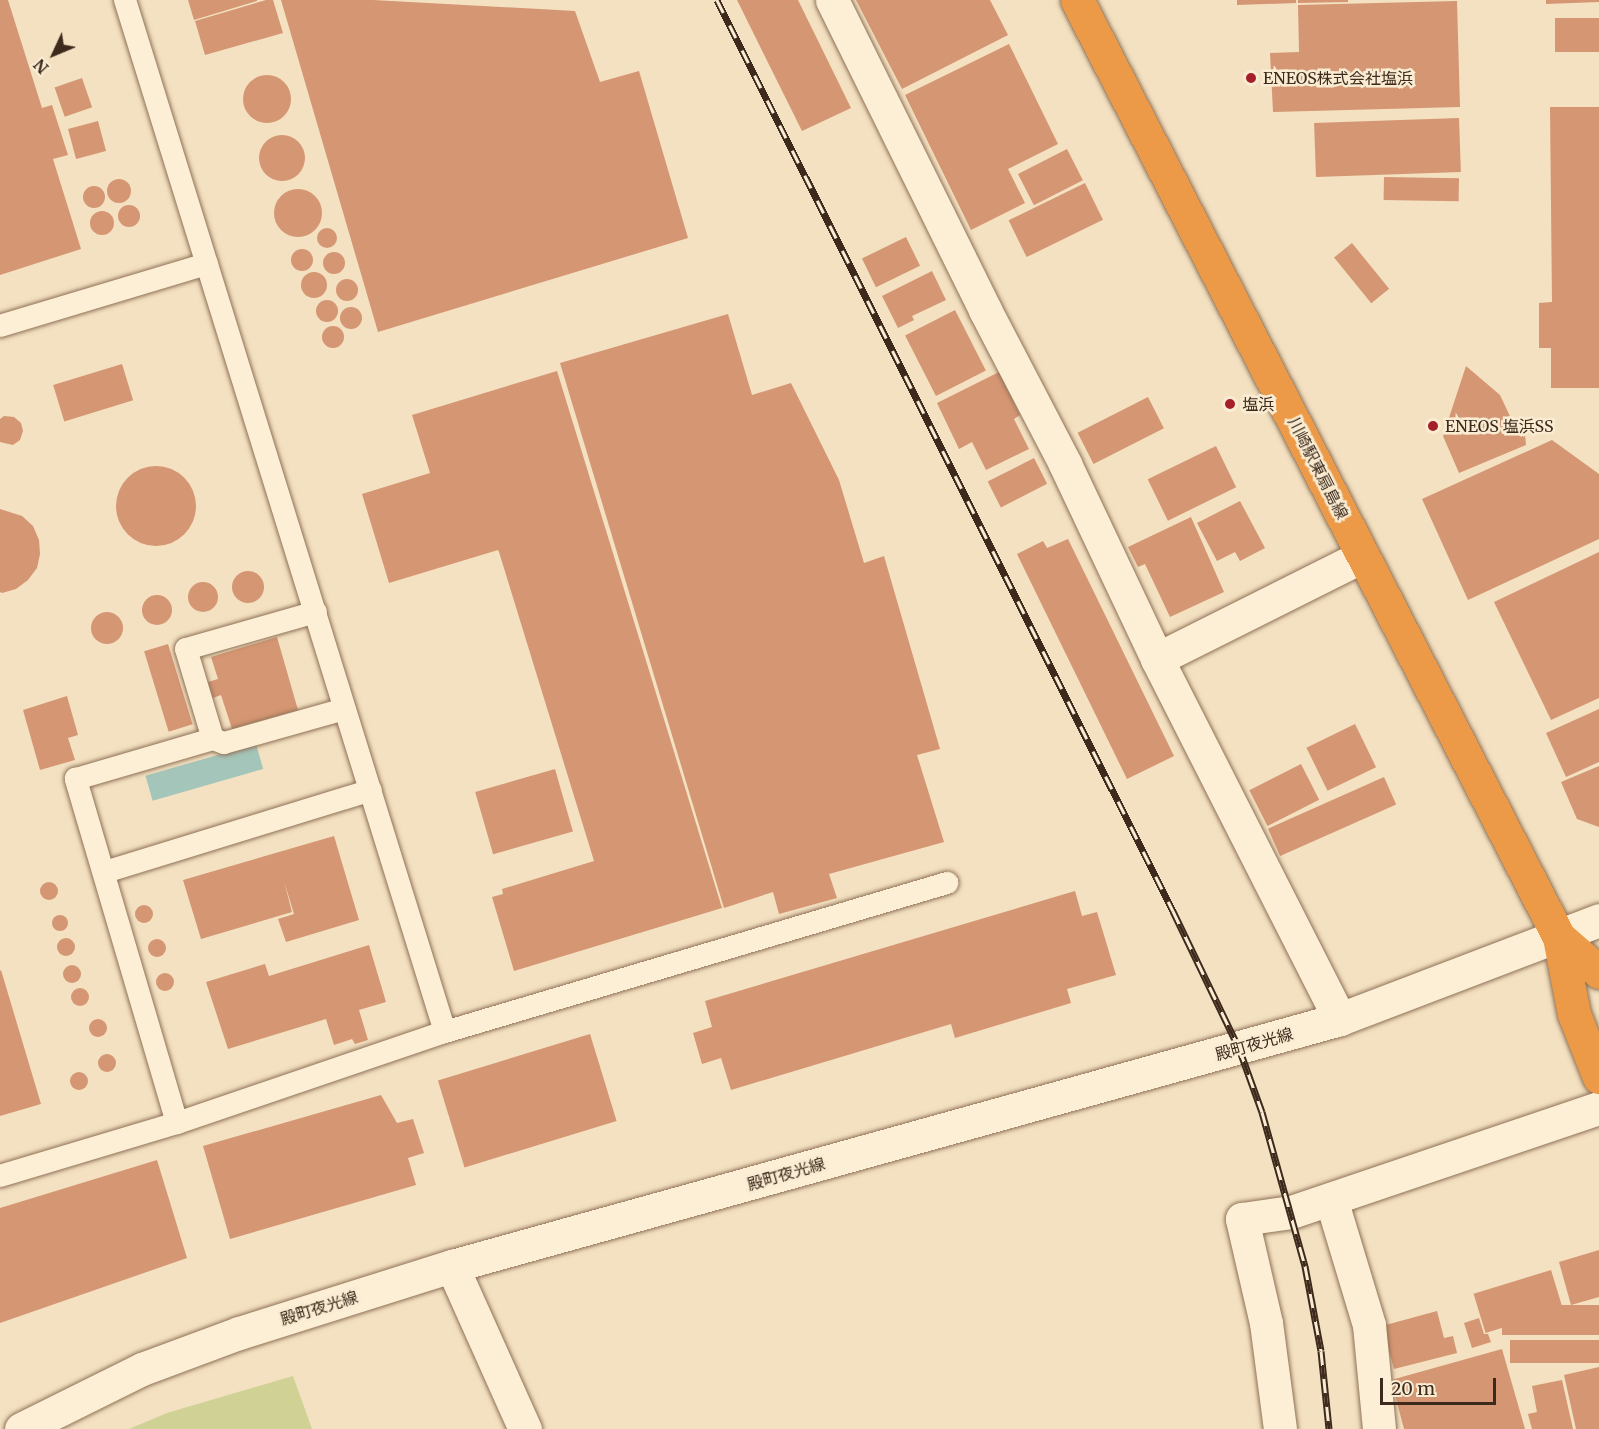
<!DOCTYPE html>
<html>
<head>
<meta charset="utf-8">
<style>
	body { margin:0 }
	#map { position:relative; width:1599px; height:1429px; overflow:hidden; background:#f3e1c1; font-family:Merriweather,"Noto Sans JP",serif }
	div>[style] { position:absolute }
	.green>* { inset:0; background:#cfd294 }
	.water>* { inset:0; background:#a4c5b9; transform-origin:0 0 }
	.building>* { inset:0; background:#d59673; transform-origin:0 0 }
	.round { border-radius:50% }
	.roads { filter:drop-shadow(0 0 2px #8f7156) drop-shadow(0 0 2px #8f7156) }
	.lane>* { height:22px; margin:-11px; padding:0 11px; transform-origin:11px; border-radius:11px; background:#fcefd6 }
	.street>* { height:33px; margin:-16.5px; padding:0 16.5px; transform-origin:16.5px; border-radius:16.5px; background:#fcefd6 }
	.secondary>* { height:33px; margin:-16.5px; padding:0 16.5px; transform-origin:16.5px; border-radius:16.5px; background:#fcefd6 }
	.highway>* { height:33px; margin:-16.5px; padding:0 16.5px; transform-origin:16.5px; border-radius:16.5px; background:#ec9a48 }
	.rail>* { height:7px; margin-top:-3.5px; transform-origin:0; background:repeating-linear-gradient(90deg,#f9ecd2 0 14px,#3d2a1c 0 28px); box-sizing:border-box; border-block:2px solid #3d2a1c }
	.dots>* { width:16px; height:16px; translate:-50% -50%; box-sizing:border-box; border:3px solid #f9ecd2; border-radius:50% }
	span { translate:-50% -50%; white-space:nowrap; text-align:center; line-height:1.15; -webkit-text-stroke:5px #f9ecd2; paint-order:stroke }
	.poi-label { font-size:16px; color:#3d2a1c }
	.left { translate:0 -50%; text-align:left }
	.street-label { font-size:16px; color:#3d2a1c }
	.north { position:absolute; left:24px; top:24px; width:60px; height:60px; -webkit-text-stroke:4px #f9ecd2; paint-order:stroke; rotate:226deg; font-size:16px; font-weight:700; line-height:24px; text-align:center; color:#3d2a1c }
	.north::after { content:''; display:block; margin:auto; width:21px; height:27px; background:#3d2a1c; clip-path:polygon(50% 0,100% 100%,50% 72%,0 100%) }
	.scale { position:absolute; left:1380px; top:1378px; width:116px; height:27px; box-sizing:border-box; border:3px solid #3d2a1c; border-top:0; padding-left:8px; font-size:18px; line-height:21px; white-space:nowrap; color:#3d2a1c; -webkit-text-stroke:4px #f9ecd2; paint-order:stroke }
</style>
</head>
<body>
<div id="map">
	<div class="green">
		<div style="clip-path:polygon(293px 1376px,312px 1429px,129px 1429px,167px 1413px)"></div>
	</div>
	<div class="water">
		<div style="left:256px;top:744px;width:26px;height:115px;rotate:74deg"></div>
	</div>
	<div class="building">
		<div style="clip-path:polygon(0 0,8px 0,42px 108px,52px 105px,68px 155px,53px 159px,81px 249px,0 275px)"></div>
		<div style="clip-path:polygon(188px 0,257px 0,257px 1px,194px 20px)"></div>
		<div style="clip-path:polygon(266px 0,273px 0,283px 33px,205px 55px,195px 21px)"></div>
		<div style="clip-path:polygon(281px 0,373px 0,575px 11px,600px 82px,639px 71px,688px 238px,378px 332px)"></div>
		<div style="clip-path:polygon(737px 0,798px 0,851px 108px,802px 131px)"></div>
		<div style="clip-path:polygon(856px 0,990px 0,1008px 35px,902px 89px)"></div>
		<div style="clip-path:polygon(1237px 0,1296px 0,1296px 3px,1237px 5px)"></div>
		<div style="clip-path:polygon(1298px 0,1348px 0,1348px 2px,1298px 3px)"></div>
		<div style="clip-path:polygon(1546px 0,1599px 0,1599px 2px,1546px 4px)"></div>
		<div style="clip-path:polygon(1457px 1px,1460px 107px,1273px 112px,1270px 53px,1299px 52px,1298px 5px)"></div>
		<div style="left:1555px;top:18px;width:44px;height:34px"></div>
		<div style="clip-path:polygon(1009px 44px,1058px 144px,1008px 169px,1025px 203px,971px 230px,905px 95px)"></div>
		<div class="round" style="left:243px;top:75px;width:48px;height:48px"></div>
		<div style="left:82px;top:78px;width:31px;height:29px;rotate:71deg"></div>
		<div style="clip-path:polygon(1550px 107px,1599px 107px,1599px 388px,1551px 388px,1551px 348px,1539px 348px,1539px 303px,1552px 302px)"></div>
		<div style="left:1459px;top:118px;width:54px;height:145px;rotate:88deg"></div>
		<div style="left:98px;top:121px;width:31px;height:31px;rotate:75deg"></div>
		<div class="round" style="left:259px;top:135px;width:46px;height:46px"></div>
		<div style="left:1067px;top:149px;width:35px;height:55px;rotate:63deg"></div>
		<div style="left:1384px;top:177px;width:75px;height:23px;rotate:1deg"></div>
		<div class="round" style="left:107px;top:179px;width:24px;height:24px"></div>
		<div style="left:1085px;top:183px;width:41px;height:85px;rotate:64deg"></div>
		<div class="round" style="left:83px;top:186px;width:22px;height:22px"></div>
		<div class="round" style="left:274px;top:189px;width:48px;height:48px"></div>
		<div class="round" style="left:118px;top:205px;width:22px;height:22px"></div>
		<div class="round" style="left:90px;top:211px;width:24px;height:24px"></div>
		<div class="round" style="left:317px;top:228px;width:20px;height:20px"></div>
		<div style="left:906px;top:237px;width:32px;height:49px;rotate:64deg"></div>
		<div style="left:1352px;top:243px;width:59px;height:23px;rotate:51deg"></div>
		<div class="round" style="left:291px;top:249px;width:22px;height:22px"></div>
		<div class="round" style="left:323px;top:252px;width:22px;height:22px"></div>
		<div style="clip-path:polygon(932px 271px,946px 300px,912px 316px,914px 320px,898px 328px,882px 296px)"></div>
		<div class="round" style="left:301px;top:272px;width:26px;height:26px"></div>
		<div class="round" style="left:336px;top:279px;width:22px;height:22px"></div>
		<div class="round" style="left:316px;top:300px;width:22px;height:22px"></div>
		<div class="round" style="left:340px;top:307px;width:22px;height:22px"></div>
		<div style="left:955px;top:310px;width:68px;height:56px;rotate:63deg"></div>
		<div style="clip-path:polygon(728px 314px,752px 395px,791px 383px,839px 480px,864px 563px,884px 556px,940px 749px,917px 755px,944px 842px,829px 874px,837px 898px,779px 914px,773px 892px,724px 908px,560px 363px)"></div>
		<div class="round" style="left:322px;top:326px;width:22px;height:22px"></div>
		<div style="left:122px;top:364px;width:38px;height:72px;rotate:73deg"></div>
		<div style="clip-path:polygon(1466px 366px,1500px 395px,1515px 427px,1524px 424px,1526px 445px,1459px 473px,1443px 436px)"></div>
		<div style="clip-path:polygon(557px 371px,722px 908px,514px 971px,492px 897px,503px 894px,502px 889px,594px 861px,499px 552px,498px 550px,389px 583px,362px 494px,430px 473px,412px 415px)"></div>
		<div style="clip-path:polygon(999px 372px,1020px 415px,1014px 419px,1029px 449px,986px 470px,972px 442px,959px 449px,937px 403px)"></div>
		<div style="left:1148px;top:397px;width:35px;height:79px;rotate:63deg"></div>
		<div style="clip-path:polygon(4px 416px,14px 417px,21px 423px,23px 431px,20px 440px,13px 445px,0 442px,0 419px)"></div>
		<div style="clip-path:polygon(1552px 440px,1599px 474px,1599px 539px,1468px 600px,1422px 499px)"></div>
		<div style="left:1216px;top:446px;width:46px;height:76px;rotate:64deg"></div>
		<div style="left:1034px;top:458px;width:29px;height:52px;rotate:63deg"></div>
		<div class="round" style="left:116px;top:466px;width:80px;height:80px"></div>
		<div style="clip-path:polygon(1240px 501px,1265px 548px,1240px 561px,1235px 552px,1217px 561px,1197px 523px)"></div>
		<div style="clip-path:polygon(0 509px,22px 516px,33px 526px,39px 540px,40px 554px,37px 568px,28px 580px,16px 589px,2px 593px,0 592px)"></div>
		<div style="clip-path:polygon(1191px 517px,1224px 592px,1170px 617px,1145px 564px,1138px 567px,1128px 547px)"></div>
		<div style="clip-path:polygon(1068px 539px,1174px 756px,1127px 779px,1017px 554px,1043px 541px,1047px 548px)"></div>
		<div style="clip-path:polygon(1599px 552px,1599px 698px,1551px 720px,1494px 602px)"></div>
		<div class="round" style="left:232px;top:571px;width:32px;height:32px"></div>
		<div class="round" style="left:188px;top:582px;width:30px;height:30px"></div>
		<div class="round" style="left:142px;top:595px;width:30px;height:30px"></div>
		<div class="round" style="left:91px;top:612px;width:32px;height:32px"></div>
		<div style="clip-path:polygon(277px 637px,298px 710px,232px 729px,221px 695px,213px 698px,208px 682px,218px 679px,211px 657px)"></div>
		<div style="left:168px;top:644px;width:84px;height:25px;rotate:73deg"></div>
		<div style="clip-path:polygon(67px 696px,78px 735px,68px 738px,75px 760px,40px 770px,23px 710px)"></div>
		<div style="clip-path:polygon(1599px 709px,1599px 762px,1566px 777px,1546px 733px)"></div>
		<div style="left:1355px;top:724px;width:48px;height:54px;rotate:64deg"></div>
		<div style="left:1301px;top:764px;width:40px;height:58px;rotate:63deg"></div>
		<div style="clip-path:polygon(1599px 766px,1599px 827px,1577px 819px,1561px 782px)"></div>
		<div style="left:555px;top:769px;width:65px;height:83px;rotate:74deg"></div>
		<div style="left:1384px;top:777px;width:30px;height:127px;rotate:66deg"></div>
		<div style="clip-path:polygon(334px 836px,359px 920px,286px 942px,278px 919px,294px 914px,284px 881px,292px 912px,201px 939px,183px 880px)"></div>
		<div class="round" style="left:40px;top:882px;width:18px;height:18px"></div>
		<div style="clip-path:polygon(1075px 891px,1082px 916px,1097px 912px,1116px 975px,1067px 989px,1071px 1003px,955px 1038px,951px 1024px,731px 1090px,721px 1058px,702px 1064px,693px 1033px,712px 1027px,705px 1001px)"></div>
		<div class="round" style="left:135px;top:905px;width:18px;height:18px"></div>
		<div class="round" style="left:52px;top:915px;width:16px;height:16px"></div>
		<div class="round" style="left:57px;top:938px;width:18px;height:18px"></div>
		<div class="round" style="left:148px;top:939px;width:18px;height:18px"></div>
		<div style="clip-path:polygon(369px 945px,386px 1002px,359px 1010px,368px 1040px,355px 1044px,352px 1039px,334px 1045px,326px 1019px,228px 1049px,206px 982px,265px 964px,269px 976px)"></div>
		<div class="round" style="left:63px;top:965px;width:18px;height:18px"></div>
		<div style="clip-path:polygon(1px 970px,41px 1104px,0 1116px,0 971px)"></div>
		<div class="round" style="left:156px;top:973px;width:18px;height:18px"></div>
		<div class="round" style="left:71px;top:988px;width:18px;height:18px"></div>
		<div class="round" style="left:89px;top:1019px;width:18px;height:18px"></div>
		<div style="left:590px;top:1034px;width:91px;height:159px;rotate:73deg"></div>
		<div class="round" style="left:98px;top:1054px;width:18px;height:18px"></div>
		<div class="round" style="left:70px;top:1072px;width:18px;height:18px"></div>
		<div style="clip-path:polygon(381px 1095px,397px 1123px,413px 1119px,424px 1153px,408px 1158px,416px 1185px,230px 1239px,203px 1146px)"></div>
		<div style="clip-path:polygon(157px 1160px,187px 1258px,0 1323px,0 1208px)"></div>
		<div style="clip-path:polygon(1599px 1250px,1599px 1297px,1571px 1305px,1559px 1262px)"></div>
		<div style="left:1551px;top:1270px;width:41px;height:81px;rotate:73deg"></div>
		<div style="left:1599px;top:1305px;width:30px;height:97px;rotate:90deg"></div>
		<div style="clip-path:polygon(1437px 1311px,1444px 1338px,1453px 1336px,1457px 1353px,1394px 1369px,1382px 1326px)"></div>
		<div style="clip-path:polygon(1479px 1318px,1484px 1334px,1488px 1334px,1491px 1342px,1472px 1348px,1464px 1323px)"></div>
		<div style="left:1599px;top:1340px;width:23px;height:89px;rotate:90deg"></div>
		<div style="clip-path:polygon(1502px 1349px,1525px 1429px,1404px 1429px,1391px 1380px)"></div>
		<div style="clip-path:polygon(1599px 1367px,1599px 1429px,1576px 1429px,1564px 1375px)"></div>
		<div style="clip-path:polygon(1562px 1380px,1573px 1429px,1532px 1429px,1528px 1414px,1537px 1412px,1532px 1386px)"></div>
	</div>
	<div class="roads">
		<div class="lane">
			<div style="left:125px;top:0;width:1080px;rotate:72.77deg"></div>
			<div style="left:0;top:326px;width:216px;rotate:-16.7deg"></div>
			<div style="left:316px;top:612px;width:135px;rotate:164.1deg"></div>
			<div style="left:186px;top:649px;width:94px;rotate:73.3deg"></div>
			<div style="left:213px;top:739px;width:12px;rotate:20deg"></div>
			<div style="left:224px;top:743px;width:125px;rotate:-15.8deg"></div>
			<div style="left:105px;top:872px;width:278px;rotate:-17.1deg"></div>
			<div style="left:177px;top:1123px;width:359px;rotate:-106.4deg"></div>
			<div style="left:76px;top:779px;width:143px;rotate:-16.3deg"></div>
			<div style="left:0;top:1176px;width:185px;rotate:-16.7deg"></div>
			<div style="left:177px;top:1123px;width:283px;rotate:-18.8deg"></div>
			<div style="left:445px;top:1032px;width:524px;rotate:-16.53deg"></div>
		</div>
		<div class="street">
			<div style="left:832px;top:0;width:346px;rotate:63.7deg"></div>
			<div style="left:985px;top:310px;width:174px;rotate:62.5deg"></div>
			<div style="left:1065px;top:464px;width:216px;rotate:64.7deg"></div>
			<div style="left:1157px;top:659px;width:404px;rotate:63.1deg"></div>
			<div style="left:1157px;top:659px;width:230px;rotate:-26.6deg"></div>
			<div style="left:1331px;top:1199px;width:132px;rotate:73.2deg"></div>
			<div style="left:1369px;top:1325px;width:104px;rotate:84.5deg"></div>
			<div style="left:452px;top:1266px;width:179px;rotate:65.9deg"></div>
			<div style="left:1280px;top:1429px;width:107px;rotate:-97.5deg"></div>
			<div style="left:1266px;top:1323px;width:107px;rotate:-103deg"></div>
			<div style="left:1242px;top:1219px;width:49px;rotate:-8.1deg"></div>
			<div style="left:1291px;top:1212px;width:325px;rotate:-18.7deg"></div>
		</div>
		<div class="secondary">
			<div style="left:21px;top:1429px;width:135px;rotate:-26.4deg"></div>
			<div style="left:142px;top:1369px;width:103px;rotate:-20.4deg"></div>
			<div style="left:239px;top:1333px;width:223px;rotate:-17.5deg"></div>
			<div style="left:452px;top:1266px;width:922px;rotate:-15.54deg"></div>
			<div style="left:1340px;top:1019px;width:277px;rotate:-20.9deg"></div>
		</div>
		<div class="highway">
			<div style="left:1077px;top:0;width:1054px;rotate:62.78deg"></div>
			<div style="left:1559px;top:937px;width:78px;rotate:79deg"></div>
			<div style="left:1574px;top:1014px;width:68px;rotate:68.4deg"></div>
			<div style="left:1559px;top:937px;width:53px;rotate:41.2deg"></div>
		</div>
	</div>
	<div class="rail">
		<div style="left:717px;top:0;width:1019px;rotate:63.41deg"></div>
		<div style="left:1173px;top:911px;width:152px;rotate:64.3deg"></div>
		<div style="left:1239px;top:1048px;width:68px;rotate:70.2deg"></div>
		<div style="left:1262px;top:1112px;width:160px;rotate:74.4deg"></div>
		<div style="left:1305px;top:1266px;width:86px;rotate:79.3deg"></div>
		<div style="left:1321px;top:1351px;width:78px;rotate:84.1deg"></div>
	</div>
	<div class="dots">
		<div style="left:1251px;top:78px;background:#a51f28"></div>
		<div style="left:1230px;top:404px;background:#a51f28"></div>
		<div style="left:1433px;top:426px;background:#a51f28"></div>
	</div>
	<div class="poi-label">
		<span class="left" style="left:1263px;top:78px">ENEOS株式会社塩浜</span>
		<span class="left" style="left:1242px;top:404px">塩浜</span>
		<span class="left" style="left:1445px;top:426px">ENEOS 塩浜SS</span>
	</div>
	<div class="street-label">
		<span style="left:1318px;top:468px;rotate:63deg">川崎駅東扇島線</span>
		<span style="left:1254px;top:1044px;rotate:-16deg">殿町夜光線</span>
		<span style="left:786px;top:1174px;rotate:-16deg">殿町夜光線</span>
		<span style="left:319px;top:1308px;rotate:-17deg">殿町夜光線</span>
	</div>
	<div class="north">N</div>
	<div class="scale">20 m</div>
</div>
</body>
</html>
